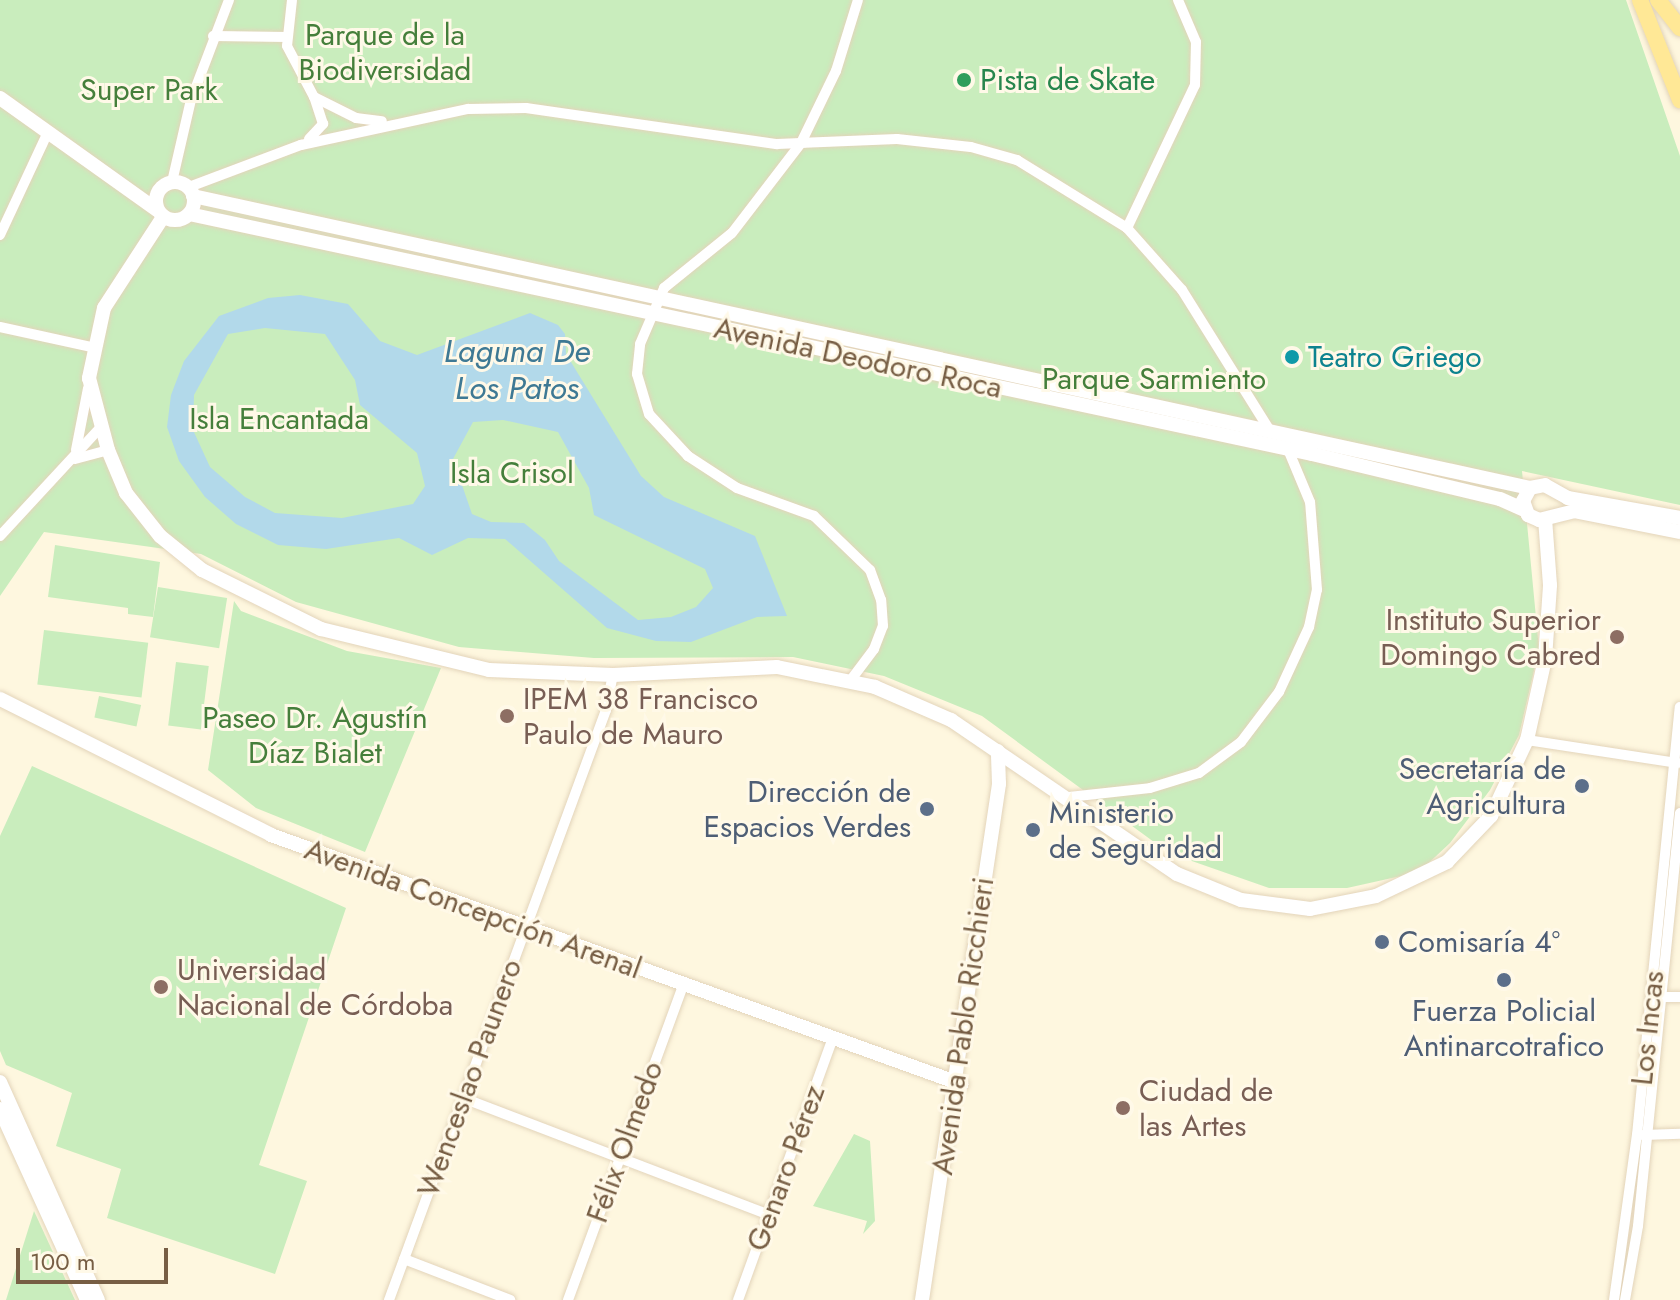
<!DOCTYPE html>
<html>
<head>
<meta charset="utf-8">
<style>
	body { margin:0 }
	#map { position:relative; width:1680px; height:1300px; overflow:hidden; background:#fef7df; font-family:Jost,sans-serif }
	div>[style] { position:absolute }
	.green>* { inset:0; background:#c9edbd; transform-origin:0 0 }
	.water>* { inset:0; background:#b2d9ea }
	.roads { filter:drop-shadow(0 0 2px #e3d4ba) drop-shadow(0 0 2px #e3d4ba) }
	.minor>* { height:10px; margin:-5px; padding:0 5px; transform-origin:5px; border-radius:5px; background:#fff }
	.secondary>* { height:14px; margin:-7px; padding:0 7px; transform-origin:7px; border-radius:7px; background:#fff }
	.secondary>.ring { margin:-7px; padding:0; box-sizing:content-box; background:none; border:14px solid #fff; border-radius:50% }
	.primary>* { height:16px; margin:-8px; padding:0 8px; transform-origin:8px; border-radius:8px; background:#ffe896 }
	.dots>* { width:22px; height:22px; translate:-50% -50%; box-sizing:border-box; border:4px solid #fff9e8; border-radius:50% }
	span { translate:-50% -50%; white-space:nowrap; text-align:center; line-height:1.15; -webkit-text-stroke:6px #fff9e8; paint-order:stroke }
	.park-label { font-size:30px; color:#457f3b }
	.leisure-label { font-size:30px; color:#27864d }
	.left { translate:0 -50%; text-align:left }
	.culture-label { font-size:30px; color:#0d838f }
	.street-label { font-size:30px; color:#775e44 }
	.education-label { font-size:30px; color:#785e54 }
	.right { translate:-100% -50%; text-align:right }
	.service-label { font-size:30px; color:#4e5e75 }
	.water-label { font-size:32px; color:#3e7994; font-style:italic }
	.scale { position:absolute; left:16px; top:1248px; width:152px; height:36px; box-sizing:border-box; border:4px solid #775e44; border-top:0; padding-left:10px; font-size:24px; line-height:28px; white-space:nowrap; color:#775e44; -webkit-text-stroke:6px #fff9e8; paint-order:stroke }
</style>
</head>
<body>
<div id="map">
	<div class="green">
		<div style="clip-path:polygon(0 0,1626px 0,1680px 156px,1680px 505px,1522px 471px,1539px 649px,1519px 735px,1490px 790px,1450px 843px,1419px 872px,1347px 888px,1269px 888px,1169px 853px,982px 716px,884px 676px,793px 657px,594px 658px,459px 647px,296px 602px,201px 554px,44px 532px,0 596px)"></div>
		<div style="clip-path:polygon(55px 545px,160px 562px,153px 617px,128px 614px,128px 608px,48px 597px)"></div>
		<div style="left:158px;top:587px;width:70px;height:51px;rotate:9deg"></div>
		<div style="clip-path:polygon(234px 601px,241px 611px,347px 651px,441px 668px,365px 852px,256px 808px,208px 770px)"></div>
		<div style="left:44px;top:630px;width:105px;height:55px;rotate:7deg"></div>
		<div style="left:176px;top:662px;width:33px;height:64px;rotate:7deg"></div>
		<div style="left:99px;top:696px;width:43px;height:22px;rotate:12deg"></div>
		<div style="clip-path:polygon(32px 766px,346px 908px,259px 1165px,307px 1181px,275px 1274px,107px 1218px,121px 1169px,56px 1146px,72px 1093px,6px 1065px,0 1051px,0 836px)"></div>
		<div style="clip-path:polygon(854px 1134px,870px 1141px,875px 1221px,863px 1234px,867px 1221px,813px 1206px)"></div>
		<div style="clip-path:polygon(34px 1211px,75px 1300px,6px 1300px)"></div>
	</div>
	<div class="water">
		<div style="clip-path:polygon(evenodd,300px 295px,348px 304px,380px 341px,417px 355px,530px 313px,558px 325px,565px 334px,566px 354px,641px 476px,664px 497px,755px 536px,787px 616px,757px 617px,691px 642px,656px 641px,607px 628px,505px 539px,468px 538px,432px 555px,399px 538px,326px 549px,278px 545px,236px 524px,205px 497px,179px 461px,167px 427px,171px 395px,184px 361px,219px 316px,268px 298px,300px 295px,265px 328px,325px 334px,355px 380px,360px 405px,417px 453px,425px 486px,413px 504px,342px 518px,275px 513px,245px 497px,210px 467px,193px 430px,194px 395px,228px 334px,265px 328px,300px 295px,503px 420px,558px 432px,589px 488px,594px 515px,705px 569px,713px 588px,696px 607px,671px 617px,638px 620px,559px 561px,545px 540px,524px 523px,491px 522px,472px 514px,453px 459px,473px 422px,503px 420px)"></div>
	</div>
	<div class="roads">
		<div class="minor">
			<div style="left:292px;top:0;width:46px;rotate:96.2deg"></div>
			<div style="left:287px;top:46px;width:58px;rotate:62.1deg"></div>
			<div style="left:314px;top:97px;width:47px;rotate:26.6deg"></div>
			<div style="left:356px;top:118px;width:26px;rotate:7deg"></div>
			<div style="left:213px;top:36px;width:74px;rotate:0.8deg"></div>
			<div style="left:309px;top:139px;width:21px;rotate:-47deg"></div>
			<div style="left:323px;top:124px;width:28px;rotate:-108deg"></div>
			<div style="left:172px;top:182px;width:84px;rotate:-77deg"></div>
			<div style="left:191px;top:100px;width:107px;rotate:-69.2deg"></div>
			<div style="left:189px;top:187px;width:120px;rotate:-20.6deg"></div>
			<div style="left:301px;top:145px;width:171px;rotate:-12.2deg"></div>
			<div style="left:468px;top:109px;width:58px;rotate:-1deg"></div>
			<div style="left:526px;top:108px;width:254px;rotate:8.2deg"></div>
			<div style="left:777px;top:144px;width:120px;rotate:-2.4deg"></div>
			<div style="left:897px;top:139px;width:74px;rotate:6.2deg"></div>
			<div style="left:971px;top:147px;width:48px;rotate:15.8deg"></div>
			<div style="left:1017px;top:160px;width:129px;rotate:31.7deg"></div>
			<div style="left:1127px;top:228px;width:83px;rotate:48.4deg"></div>
			<div style="left:1182px;top:290px;width:166px;rotate:58deg"></div>
			<div style="left:1127px;top:228px;width:158px;rotate:-64.6deg"></div>
			<div style="left:1195px;top:85px;width:43px;rotate:-88.7deg"></div>
			<div style="left:1196px;top:42px;width:46px;rotate:-113.2deg"></div>
			<div style="left:0;top:235px;width:111px;rotate:-65deg"></div>
			<div style="left:0;top:327px;width:94px;rotate:12.3deg"></div>
			<div style="left:76px;top:450px;width:63px;rotate:-79deg"></div>
			<div style="left:75px;top:459px;width:34px;rotate:-15deg"></div>
			<div style="left:0;top:536px;width:149px;rotate:-47.2deg"></div>
			<div style="left:850px;top:681px;width:40px;rotate:-53deg"></div>
			<div style="left:874px;top:649px;width:25px;rotate:-69deg"></div>
			<div style="left:883px;top:626px;width:26px;rotate:-94deg"></div>
			<div style="left:881px;top:600px;width:32px;rotate:-110deg"></div>
			<div style="left:870px;top:570px;width:78px;rotate:-136deg"></div>
			<div style="left:814px;top:516px;width:82px;rotate:-160deg"></div>
			<div style="left:737px;top:488px;width:59px;rotate:-146.9deg"></div>
			<div style="left:688px;top:456px;width:57px;rotate:-132.9deg"></div>
			<div style="left:649px;top:414px;width:42px;rotate:-106.7deg"></div>
			<div style="left:637px;top:374px;width:30px;rotate:-84deg"></div>
			<div style="left:640px;top:344px;width:61px;rotate:-66.8deg"></div>
			<div style="left:664px;top:288px;width:87px;rotate:-39deg"></div>
			<div style="left:732px;top:233px;width:113px;rotate:-52.5deg"></div>
			<div style="left:801px;top:143px;width:80px;rotate:-64.1deg"></div>
			<div style="left:836px;top:71px;width:74px;rotate:-72.8deg"></div>
			<div style="left:1527px;top:740px;width:153px;rotate:8.7deg"></div>
			<div style="left:1069px;top:797px;width:81px;rotate:-6.3deg"></div>
			<div style="left:1150px;top:788px;width:51px;rotate:-17deg"></div>
			<div style="left:1199px;top:773px;width:52px;rotate:-36.4deg"></div>
			<div style="left:1241px;top:742px;width:63px;rotate:-52.8deg"></div>
			<div style="left:1279px;top:692px;width:72px;rotate:-65.2deg"></div>
			<div style="left:1309px;top:627px;width:38px;rotate:-78deg"></div>
			<div style="left:1317px;top:590px;width:88px;rotate:-94.5deg"></div>
			<div style="left:1310px;top:502px;width:60px;rotate:-112.7deg"></div>
			<div style="left:1658px;top:997px;width:22px"></div>
			<div style="left:463px;top:1098px;width:328px;rotate:20.9deg"></div>
			<div style="left:1643px;top:1135px;width:37px;rotate:-2deg"></div>
			<div style="left:404px;top:1259px;width:114px;rotate:21.1deg"></div>
			<div style="left:389px;top:1300px;width:629px;rotate:-69.81deg"></div>
			<div style="left:606px;top:710px;width:36px;rotate:-79deg"></div>
			<div style="left:568px;top:1300px;width:335px;rotate:-69.9deg"></div>
			<div style="left:738px;top:1300px;width:280px;rotate:-70.1deg"></div>
			<div style="left:1614px;top:1300px;width:167px;rotate:-82.1deg"></div>
			<div style="left:1637px;top:1135px;width:430px;rotate:-84.3deg"></div>
			<div style="left:1625px;top:1300px;width:75px;rotate:-80deg"></div>
			<div style="left:1638px;top:1226px;width:415px;rotate:-84.2deg"></div>
		</div>
		<div class="secondary">
			<div style="left:0;top:98px;width:193px;rotate:35.5deg"></div>
			<div class="ring" style="left:156px;top:182px;width:24px;height:24px"></div>
			<div style="left:193px;top:196px;width:1369px;rotate:12.32deg"></div>
			<div style="left:189px;top:214px;width:1148px;rotate:12.06deg"></div>
			<div style="left:1312px;top:454px;width:193px;rotate:13.5deg"></div>
			<div style="left:1500px;top:499px;width:27px;rotate:24deg"></div>
			<div style="left:163px;top:217px;width:108px;rotate:123deg"></div>
			<div style="left:104px;top:308px;width:72px;rotate:102.1deg"></div>
			<div style="left:89px;top:378px;width:74px;rotate:75.2deg"></div>
			<div style="left:108px;top:450px;width:47px;rotate:67.3deg"></div>
			<div style="left:126px;top:493px;width:55px;rotate:51.7deg"></div>
			<div style="left:160px;top:536px;width:54px;rotate:39deg"></div>
			<div style="left:202px;top:570px;width:133px;rotate:26.4deg"></div>
			<div style="left:321px;top:629px;width:173px;rotate:13.7deg"></div>
			<div style="left:489px;top:670px;width:124px;rotate:2.3deg"></div>
			<div style="left:613px;top:675px;width:164px;rotate:-2.8deg"></div>
			<div style="left:777px;top:667px;width:100px;rotate:11.5deg"></div>
			<div style="left:875px;top:687px;width:83px;rotate:23.5deg"></div>
			<div style="left:951px;top:720px;width:273px;rotate:34.3deg"></div>
			<div style="left:1177px;top:874px;width:69px;rotate:22.1deg"></div>
			<div style="left:1241px;top:900px;width:70px;rotate:7.4deg"></div>
			<div style="left:1310px;top:909px;width:67px;rotate:-11.1deg"></div>
			<div style="left:1376px;top:896px;width:79px;rotate:-25.6deg"></div>
			<div style="left:1447px;top:862px;width:64px;rotate:-46.3deg"></div>
			<div style="left:1491px;top:816px;width:84px;rotate:-64.7deg"></div>
			<div style="left:1527px;top:740px;width:83px;rotate:-77.5deg"></div>
			<div style="left:1545px;top:659px;width:74px;rotate:-86.1deg"></div>
			<div style="left:1550px;top:585px;width:66px;rotate:-94.3deg"></div>
			<div style="left:1680px;top:518px;width:114px;rotate:-169.9deg"></div>
			<div style="left:1568px;top:498px;width:26px;rotate:-151deg"></div>
			<div style="left:1545px;top:485px;width:15px;rotate:169deg"></div>
			<div style="left:1530px;top:488px;width:15px;rotate:118deg"></div>
			<div style="left:1523px;top:501px;width:15px;rotate:70deg"></div>
			<div style="left:1528px;top:515px;width:12px;rotate:24deg"></div>
			<div style="left:1539px;top:520px;width:36px;rotate:-14deg"></div>
			<div style="left:1574px;top:511px;width:108px;rotate:11.2deg"></div>
			<div style="left:0;top:699px;width:303px;rotate:26.6deg"></div>
			<div style="left:271px;top:835px;width:734px;rotate:19.84deg"></div>
			<div style="left:0;top:1082px;width:239px;rotate:65.8deg"></div>
			<div style="left:0;top:1109px;width:210px;rotate:65.5deg"></div>
			<div style="left:922px;top:1300px;width:522px;rotate:-81.51deg"></div>
			<div style="left:999px;top:784px;width:33px;rotate:-92deg"></div>
		</div>
		<div class="primary">
			<div style="left:1640px;top:0;width:108px;rotate:68.2deg"></div>
			<div style="left:1658px;top:0;width:36px;rotate:52deg"></div>
		</div>
	</div>
	<div class="dots">
		<div style="left:964px;top:80px;background:#2e9e5b"></div>
		<div style="left:1292px;top:357px;background:#0f9aa8"></div>
		<div style="left:1617px;top:637px;background:#8d6e63"></div>
		<div style="left:507px;top:716px;background:#8d6e63"></div>
		<div style="left:1582px;top:786px;background:#5c6f8a"></div>
		<div style="left:927px;top:809px;background:#5c6f8a"></div>
		<div style="left:1033px;top:830px;background:#5c6f8a"></div>
		<div style="left:1382px;top:942px;background:#5c6f8a"></div>
		<div style="left:1504px;top:980px;background:#5c6f8a"></div>
		<div style="left:161px;top:987px;background:#8d6e63"></div>
		<div style="left:1123px;top:1108px;background:#8d6e63"></div>
	</div>
	<div class="park-label">
		<span style="left:385px;top:52px">Parque de la<br>Biodiversidad</span>
		<span style="left:149px;top:90px">Super Park</span>
		<span style="left:1154px;top:379px">Parque Sarmiento</span>
		<span style="left:279px;top:419px">Isla Encantada</span>
		<span style="left:512px;top:473px">Isla Crisol</span>
		<span style="left:315px;top:735px">Paseo Dr. Agustín<br>Díaz Bialet</span>
	</div>
	<div class="leisure-label">
		<span class="left" style="left:980px;top:80px">Pista de Skate</span>
	</div>
	<div class="culture-label">
		<span class="left" style="left:1308px;top:357px">Teatro Griego</span>
	</div>
	<div class="street-label">
		<span style="left:858px;top:358px;rotate:12deg">Avenida Deodoro Roca</span>
		<span style="left:473px;top:909px;rotate:20deg">Avenida Concepción Arenal</span>
		<span style="left:963px;top:1026px;rotate:-82deg">Avenida Pablo Ricchieri</span>
		<span style="left:1648px;top:1028px;rotate:-84deg">Los Incas</span>
		<span style="left:470px;top:1078px;rotate:-70deg">Wenceslao Paunero</span>
		<span style="left:625px;top:1142px;rotate:-70deg">Félix Olmedo</span>
		<span style="left:786px;top:1168px;rotate:-70deg">Genaro Pérez</span>
	</div>
	<div class="education-label">
		<span class="right" style="left:1601px;top:637px">Instituto Superior<br>Domingo Cabred</span>
		<span class="left" style="left:523px;top:716px">IPEM 38 Francisco<br>Paulo de Mauro</span>
		<span class="left" style="left:177px;top:987px">Universidad<br>Nacional de Córdoba</span>
		<span class="left" style="left:1139px;top:1108px">Ciudad de<br>las Artes</span>
	</div>
	<div class="service-label">
		<span class="right" style="left:1566px;top:786px">Secretaría de<br>Agricultura</span>
		<span class="right" style="left:911px;top:809px">Dirección de<br>Espacios Verdes</span>
		<span class="left" style="left:1049px;top:830px">Ministerio<br>de Seguridad</span>
		<span class="left" style="left:1398px;top:942px">Comisaría 4°</span>
		<span style="left:1504px;top:1028px">Fuerza Policial<br>Antinarcotrafico</span>
	</div>
	<div class="water-label">
		<span style="left:517px;top:370px">Laguna De<br>Los Patos</span>
	</div>
	<div class="scale">100 m</div>
</div>
</body>
</html>
